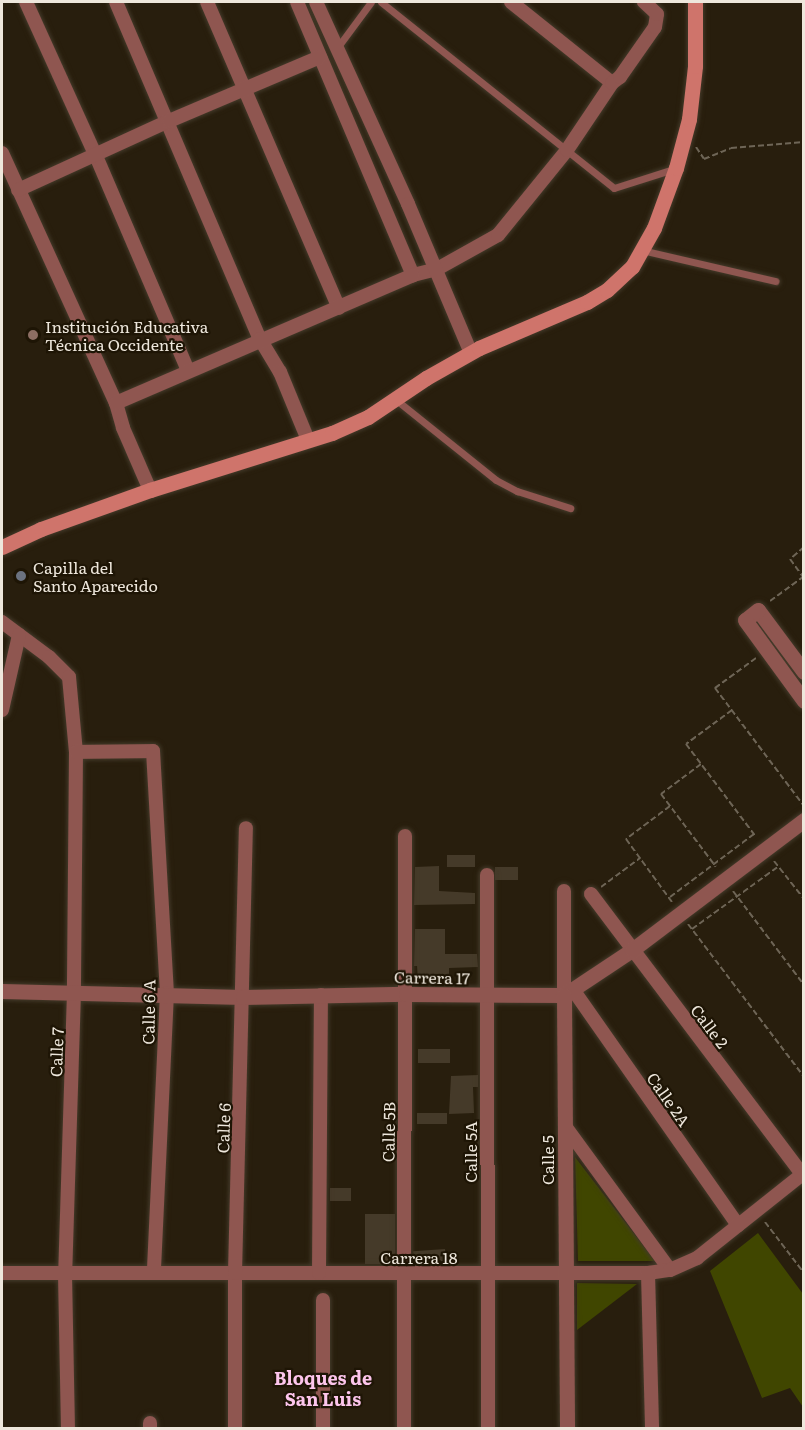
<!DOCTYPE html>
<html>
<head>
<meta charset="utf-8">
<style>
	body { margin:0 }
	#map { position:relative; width:805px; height:1430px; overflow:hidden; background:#281e0d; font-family:Literata,serif }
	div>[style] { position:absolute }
	.green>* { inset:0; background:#404600 }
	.building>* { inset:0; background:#453a29; transform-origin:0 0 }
	.path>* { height:2px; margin-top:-1px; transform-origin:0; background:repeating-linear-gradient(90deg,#6e6556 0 6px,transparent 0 9px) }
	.roads { filter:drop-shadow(0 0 2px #443a2a) drop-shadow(0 0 2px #443a2a) }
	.service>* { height:7px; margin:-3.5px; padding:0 3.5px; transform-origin:3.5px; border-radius:3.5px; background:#8f5650 }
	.minor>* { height:14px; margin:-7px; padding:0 7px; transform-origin:7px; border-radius:7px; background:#8f5650 }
	.tertiary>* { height:15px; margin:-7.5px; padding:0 7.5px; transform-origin:7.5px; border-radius:7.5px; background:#8f5650 }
	.secondary>* { height:15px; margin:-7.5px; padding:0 7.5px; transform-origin:7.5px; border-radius:7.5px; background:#cf746b }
	.dots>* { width:16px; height:16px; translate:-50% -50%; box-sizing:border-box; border:3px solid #1e1505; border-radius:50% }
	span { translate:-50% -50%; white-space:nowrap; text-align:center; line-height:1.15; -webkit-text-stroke:4.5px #1e1505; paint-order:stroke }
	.poi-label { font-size:16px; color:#eee7dc }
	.left { translate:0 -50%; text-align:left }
	.street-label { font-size:16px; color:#eee7dc }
	.neighbourhood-label { font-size:18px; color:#fdc5ec; font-weight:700 }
	.frame { position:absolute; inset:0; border:3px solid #eee7dc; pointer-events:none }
</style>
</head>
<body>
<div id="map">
	<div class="green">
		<div style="clip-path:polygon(575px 1157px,655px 1261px,578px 1261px)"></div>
		<div style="clip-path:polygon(758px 1233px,803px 1294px,803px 1407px,790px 1388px,762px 1398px,710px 1271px)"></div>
		<div style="clip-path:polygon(577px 1283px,637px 1284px,577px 1330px)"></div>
	</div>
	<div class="building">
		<div style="left:447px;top:855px;width:28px;height:12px"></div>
		<div style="clip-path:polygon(439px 866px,439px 891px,475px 893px,475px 904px,414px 905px,415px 867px)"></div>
		<div style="left:518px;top:867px;width:13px;height:23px;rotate:90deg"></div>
		<div style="clip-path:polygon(415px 929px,445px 929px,445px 954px,477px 954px,478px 967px,449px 968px,449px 980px,418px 981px,417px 966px,414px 966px)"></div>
		<div style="left:418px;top:1049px;width:32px;height:14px"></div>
		<div style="clip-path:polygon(478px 1075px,478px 1087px,473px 1087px,474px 1113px,449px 1114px,451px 1076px)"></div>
		<div style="left:417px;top:1113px;width:30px;height:11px"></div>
		<div style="left:330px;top:1188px;width:21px;height:13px"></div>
		<div style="left:365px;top:1214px;width:30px;height:50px"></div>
		<div style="left:445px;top:1249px;width:15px;height:32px;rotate:86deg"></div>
	</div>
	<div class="path">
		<div style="left:696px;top:147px;width:14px;rotate:56deg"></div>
		<div style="left:704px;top:159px;width:29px;rotate:-22deg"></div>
		<div style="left:731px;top:148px;width:73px;rotate:-4.7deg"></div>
		<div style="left:804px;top:547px;width:18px;rotate:139deg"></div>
		<div style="left:790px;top:559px;width:24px;rotate:54deg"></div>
		<div style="left:770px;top:601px;width:41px;rotate:-36deg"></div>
		<div style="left:756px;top:658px;width:51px;rotate:143.8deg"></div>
		<div style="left:715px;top:688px;width:148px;rotate:53deg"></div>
		<div style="left:732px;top:710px;width:57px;rotate:143.5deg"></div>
		<div style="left:686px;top:744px;width:116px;rotate:53deg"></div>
		<div style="left:701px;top:764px;width:50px;rotate:143.1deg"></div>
		<div style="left:661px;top:794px;width:91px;rotate:53deg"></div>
		<div style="left:670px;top:806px;width:55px;rotate:143.1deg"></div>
		<div style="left:626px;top:839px;width:78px;rotate:53.9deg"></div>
		<div style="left:774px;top:861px;width:48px;rotate:51.7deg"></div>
		<div style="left:601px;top:887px;width:49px;rotate:-36.6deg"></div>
		<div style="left:733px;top:891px;width:118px;rotate:52.9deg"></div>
		<div style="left:670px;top:897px;width:105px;rotate:-36.9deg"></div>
		<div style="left:688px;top:924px;width:192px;rotate:52.8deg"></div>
		<div style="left:692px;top:929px;width:107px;rotate:-35.9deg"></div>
		<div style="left:765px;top:1222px;width:64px;rotate:52.6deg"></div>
	</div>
	<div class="roads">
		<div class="service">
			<div style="left:381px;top:2px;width:298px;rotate:38.6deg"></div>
			<div style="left:614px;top:188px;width:63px;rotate:-17.6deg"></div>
			<div style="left:337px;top:48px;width:57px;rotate:-53.5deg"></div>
			<div style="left:641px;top:250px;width:138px;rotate:13deg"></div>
			<div style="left:395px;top:399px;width:129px;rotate:38.7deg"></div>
			<div style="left:496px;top:480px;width:24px;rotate:28deg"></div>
			<div style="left:517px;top:491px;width:56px;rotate:17.8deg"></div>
		</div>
		<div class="minor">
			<div style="left:26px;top:2px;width:169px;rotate:65.6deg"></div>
			<div style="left:96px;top:156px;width:234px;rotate:66.8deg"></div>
			<div style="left:116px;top:2px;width:366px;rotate:66.9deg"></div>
			<div style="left:260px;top:339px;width:39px;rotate:59deg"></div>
			<div style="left:280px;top:372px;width:74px;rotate:67.6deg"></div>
			<div style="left:207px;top:2px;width:333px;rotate:66.7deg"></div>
			<div style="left:297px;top:2px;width:297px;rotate:67deg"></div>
			<div style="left:413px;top:275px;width:25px;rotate:-14deg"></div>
			<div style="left:437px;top:269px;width:70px;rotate:-29.1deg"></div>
			<div style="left:498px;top:235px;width:109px;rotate:-50.9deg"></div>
			<div style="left:567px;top:150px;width:81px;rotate:-56.1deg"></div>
			<div style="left:316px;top:2px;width:222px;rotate:65.5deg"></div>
			<div style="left:408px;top:204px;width:162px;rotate:67.1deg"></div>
			<div style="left:511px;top:2px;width:129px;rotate:38.7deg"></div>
			<div style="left:612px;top:83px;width:10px;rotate:-37deg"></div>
			<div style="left:620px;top:77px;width:61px;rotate:-55deg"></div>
			<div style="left:655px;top:27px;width:13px;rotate:-81deg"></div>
			<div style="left:657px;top:14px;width:18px;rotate:-137deg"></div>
			<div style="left:2px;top:153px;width:275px;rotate:65.5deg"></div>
			<div style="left:116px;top:403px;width:26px;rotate:74deg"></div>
			<div style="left:123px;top:428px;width:68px;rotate:66.5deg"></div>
			<div style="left:18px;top:190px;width:166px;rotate:-24.6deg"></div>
			<div style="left:169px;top:121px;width:164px;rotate:-23deg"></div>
			<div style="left:116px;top:403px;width:323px;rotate:-23.3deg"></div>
			<div style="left:2px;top:622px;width:59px;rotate:36.7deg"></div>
			<div style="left:49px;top:657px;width:28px;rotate:45deg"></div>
			<div style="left:69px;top:677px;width:75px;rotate:84.7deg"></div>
			<div style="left:76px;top:752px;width:240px;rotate:90.5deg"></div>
			<div style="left:74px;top:992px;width:282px;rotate:91.8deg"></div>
			<div style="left:65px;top:1274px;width:154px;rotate:88.9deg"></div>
			<div style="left:2px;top:710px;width:77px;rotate:-77.2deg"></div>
			<div style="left:76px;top:752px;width:77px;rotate:-0.7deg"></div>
			<div style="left:153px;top:751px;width:242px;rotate:86.7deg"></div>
			<div style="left:167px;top:993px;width:280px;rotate:92.7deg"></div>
			<div style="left:487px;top:875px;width:553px;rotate:89.9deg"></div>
			<div style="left:564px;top:891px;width:104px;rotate:90deg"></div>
			<div style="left:591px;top:894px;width:354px;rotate:53deg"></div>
			<div style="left:574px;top:991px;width:286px;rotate:55deg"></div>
			<div style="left:565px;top:1126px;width:178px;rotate:53.9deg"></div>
			<div style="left:2px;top:1273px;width:646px"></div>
			<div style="left:648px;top:1273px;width:22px;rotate:-8deg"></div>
			<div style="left:670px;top:1270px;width:30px;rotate:-24deg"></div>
			<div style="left:697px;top:1258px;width:137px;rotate:-38.5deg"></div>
			<div style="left:319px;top:1273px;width:278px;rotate:-89.6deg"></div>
			<div style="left:648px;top:1273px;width:155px;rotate:88.5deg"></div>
			<div style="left:150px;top:1423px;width:5px;rotate:90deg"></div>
			<div style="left:235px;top:1428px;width:155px;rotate:-90deg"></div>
			<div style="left:235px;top:1273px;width:445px;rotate:-88.6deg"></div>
			<div style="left:323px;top:1428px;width:128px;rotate:-90deg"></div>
			<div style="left:404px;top:1428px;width:592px;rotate:-89.9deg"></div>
		</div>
		<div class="tertiary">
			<div style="left:804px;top:672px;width:77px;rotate:-126.6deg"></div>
			<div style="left:758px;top:610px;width:16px;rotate:142deg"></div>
			<div style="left:745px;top:620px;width:100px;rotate:53.9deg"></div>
			<div style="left:2px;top:991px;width:241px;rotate:1.4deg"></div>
			<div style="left:243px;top:997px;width:163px;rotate:-1.1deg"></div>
			<div style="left:406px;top:994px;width:158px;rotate:0.4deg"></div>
			<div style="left:564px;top:995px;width:82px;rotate:-33.5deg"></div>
			<div style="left:632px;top:950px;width:216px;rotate:-37.1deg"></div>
			<div style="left:564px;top:995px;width:433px;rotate:89.6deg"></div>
		</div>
		<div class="secondary">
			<div style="left:2px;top:547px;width:43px;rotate:-24.8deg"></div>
			<div style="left:41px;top:529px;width:116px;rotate:-19.7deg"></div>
			<div style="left:150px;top:490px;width:191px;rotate:-17.4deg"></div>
			<div style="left:332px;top:433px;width:39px;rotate:-24deg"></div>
			<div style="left:368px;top:417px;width:70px;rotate:-33.9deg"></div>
			<div style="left:426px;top:378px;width:61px;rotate:-29.5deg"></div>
			<div style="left:479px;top:348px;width:117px;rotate:-23.1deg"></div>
			<div style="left:587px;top:302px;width:23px;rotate:-31deg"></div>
			<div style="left:607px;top:290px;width:34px;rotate:-43deg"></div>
			<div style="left:632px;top:267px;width:45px;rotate:-60.6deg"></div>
			<div style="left:654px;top:228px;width:64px;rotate:-69.9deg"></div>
			<div style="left:676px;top:168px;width:51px;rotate:-75.1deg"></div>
			<div style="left:689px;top:119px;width:53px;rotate:-83.5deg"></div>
			<div style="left:695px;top:66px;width:64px;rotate:-90deg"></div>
		</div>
	</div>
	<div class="dots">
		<div style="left:33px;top:335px;background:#8d6e63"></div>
		<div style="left:21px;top:576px;background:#6b7280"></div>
	</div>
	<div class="poi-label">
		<span class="left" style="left:45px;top:335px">Institución Educativa<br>Técnica Occidente</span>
		<span class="left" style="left:33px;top:576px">Capilla del<br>Santo Aparecido</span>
	</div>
	<div class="street-label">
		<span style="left:432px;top:977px;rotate:1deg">Carrera 17</span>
		<span style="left:148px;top:1012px;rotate:-89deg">Calle 6 A</span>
		<span style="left:710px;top:1026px;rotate:53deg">Calle 2</span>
		<span style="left:56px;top:1052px;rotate:-88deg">Calle 7</span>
		<span style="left:669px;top:1099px;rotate:55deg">Calle 2A</span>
		<span style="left:223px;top:1128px;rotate:-88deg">Calle 6</span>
		<span style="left:388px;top:1132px;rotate:-89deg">Calle 5B</span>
		<span style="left:470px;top:1152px;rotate:-90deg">Calle 5A</span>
		<span style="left:547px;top:1160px;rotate:-90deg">Calle 5</span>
		<span style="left:419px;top:1257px">Carrera 18</span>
	</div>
	<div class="neighbourhood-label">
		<span style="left:323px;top:1389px">Bloques de<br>San Luis</span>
	</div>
	<div class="frame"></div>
</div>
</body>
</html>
